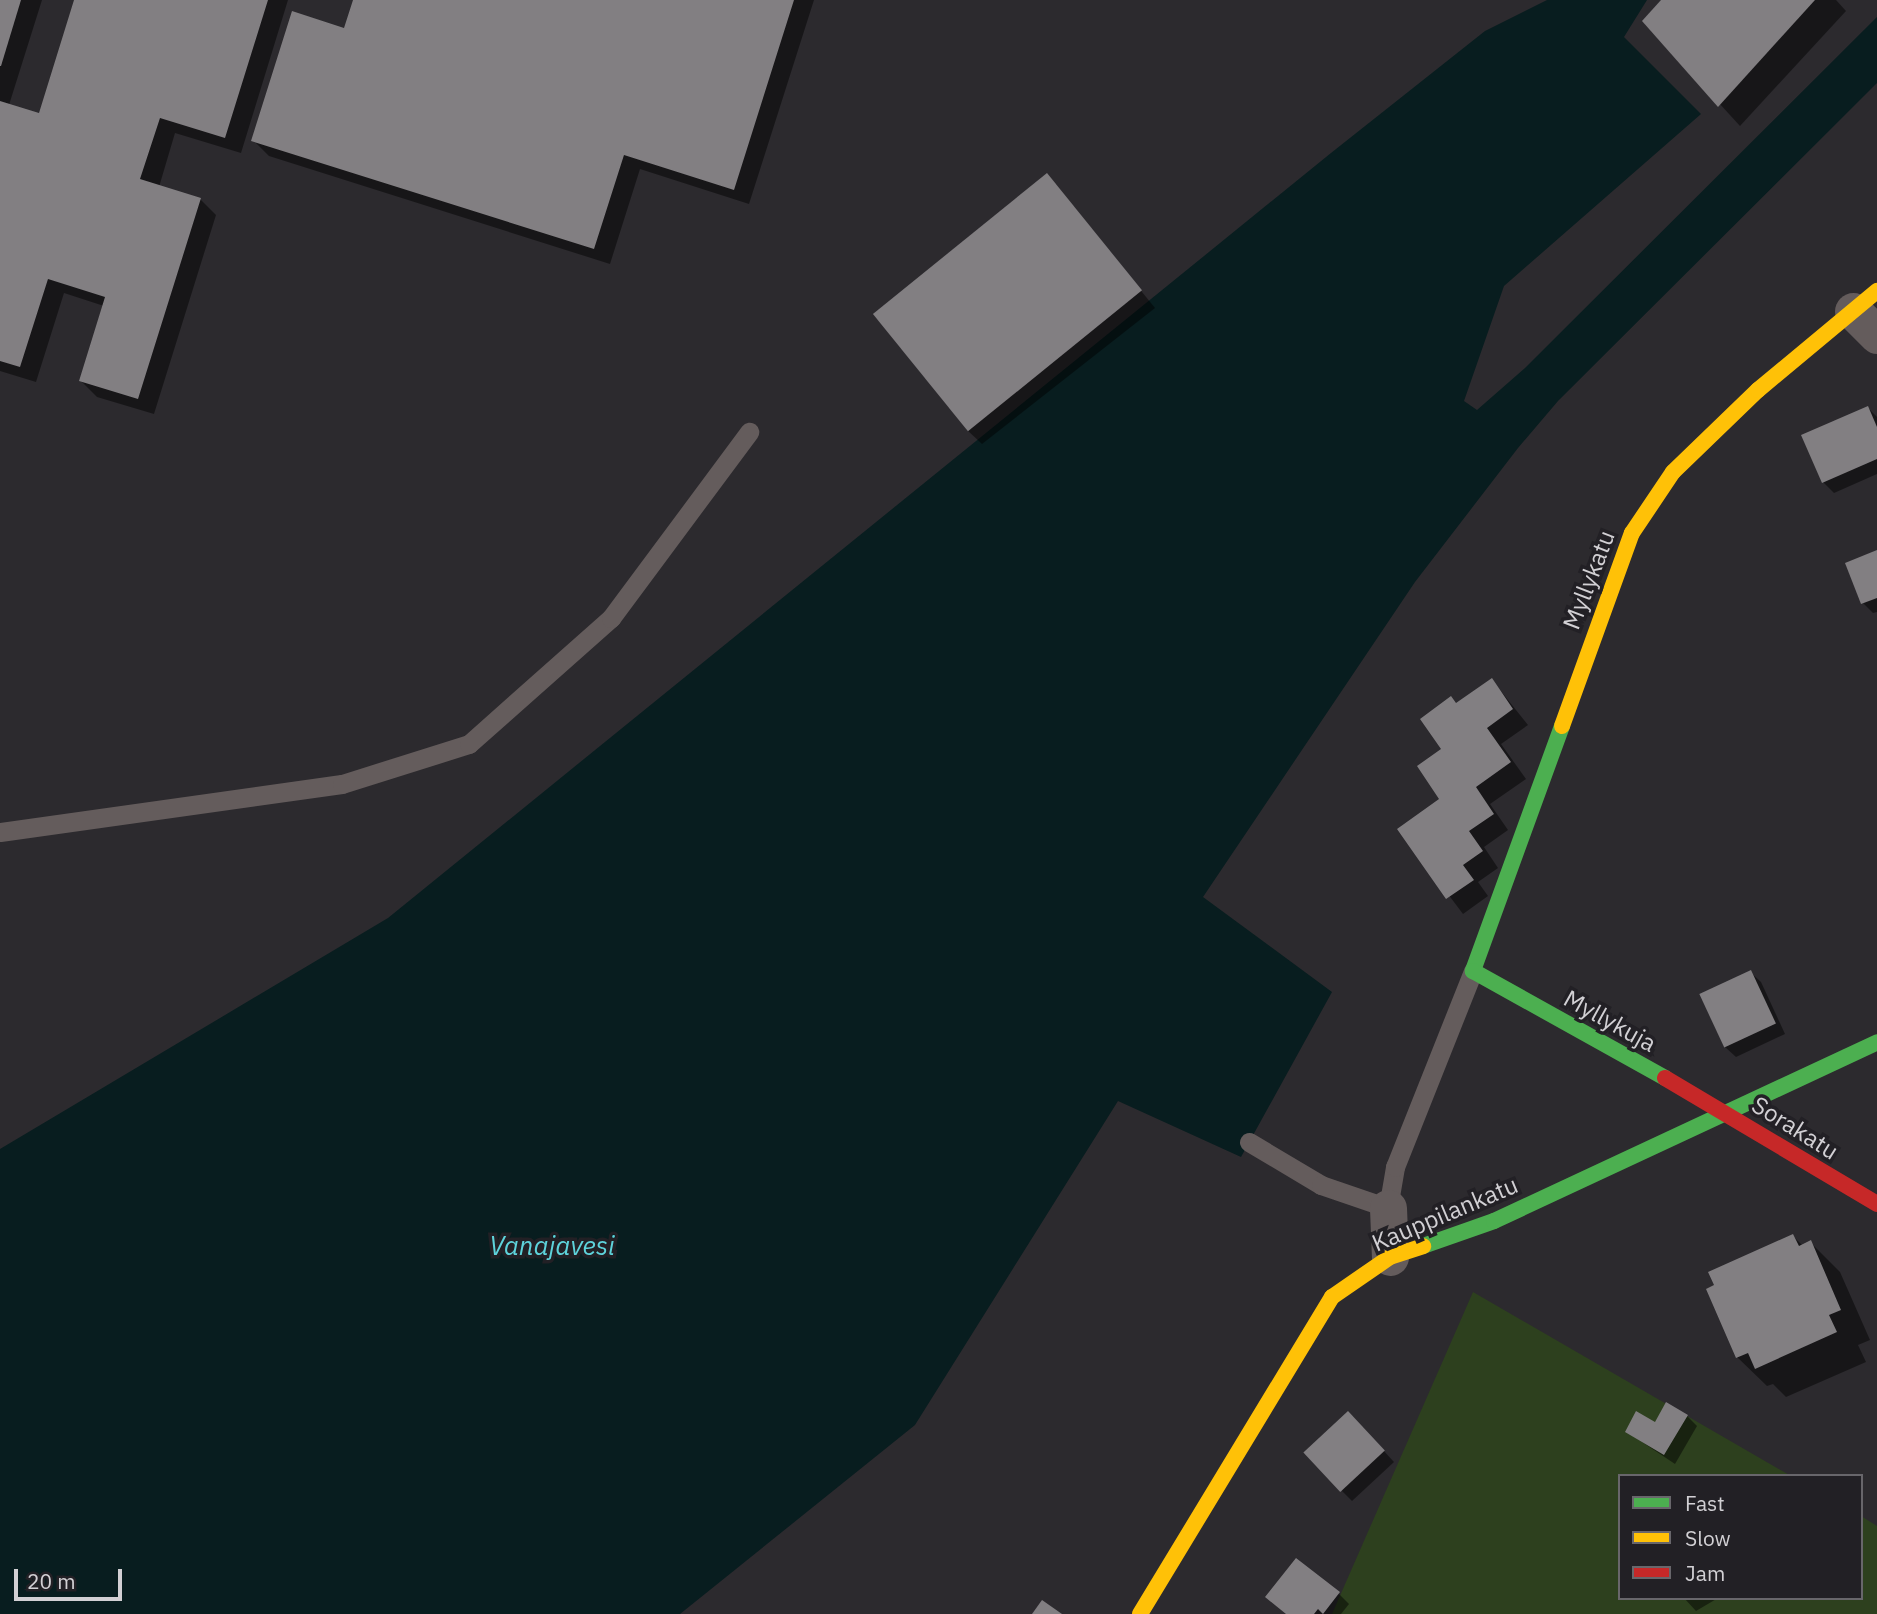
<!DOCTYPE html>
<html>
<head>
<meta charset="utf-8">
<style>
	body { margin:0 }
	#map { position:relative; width:1877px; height:1614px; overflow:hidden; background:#2c2a2e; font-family:"IBM Plex Sans",sans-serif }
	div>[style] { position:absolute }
	.green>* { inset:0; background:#2d401e }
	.water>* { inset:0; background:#081d1f }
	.shadow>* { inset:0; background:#0007 }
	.building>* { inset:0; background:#827f82; transform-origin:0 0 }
	.lane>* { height:19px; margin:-9.5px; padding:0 9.5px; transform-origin:9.5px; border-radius:9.5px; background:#645c5c }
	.street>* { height:37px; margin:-18.5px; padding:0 18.5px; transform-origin:18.5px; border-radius:18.5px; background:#645c5c }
	.fast>* { height:16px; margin:-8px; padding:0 8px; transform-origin:8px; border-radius:8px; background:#4caf50 }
	.slow>* { height:16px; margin:-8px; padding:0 8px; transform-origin:8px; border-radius:8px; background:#ffc107 }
	.jam>* { height:16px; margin:-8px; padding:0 8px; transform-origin:8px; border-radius:8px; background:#c62828 }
	span { translate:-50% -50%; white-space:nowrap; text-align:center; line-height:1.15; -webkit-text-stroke:7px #222025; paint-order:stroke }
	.street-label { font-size:24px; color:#d2d0d4 }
	.water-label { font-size:26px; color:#5ed3db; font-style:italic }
	.legend { position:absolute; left:1618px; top:1474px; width:245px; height:126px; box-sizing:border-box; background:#222025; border:2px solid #68666b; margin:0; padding:9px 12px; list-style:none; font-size:21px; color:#d2d0d4 }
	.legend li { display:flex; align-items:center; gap:14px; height:35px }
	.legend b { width:35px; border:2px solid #68666b }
	.scale { position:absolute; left:14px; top:1569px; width:108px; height:32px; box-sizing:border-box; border:4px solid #d2d0d4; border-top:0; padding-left:9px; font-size:21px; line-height:24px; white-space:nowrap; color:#d2d0d4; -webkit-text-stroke:5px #222025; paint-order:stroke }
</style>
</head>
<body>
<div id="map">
	<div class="green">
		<div style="clip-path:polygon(1473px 1292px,1791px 1476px,1620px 1476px,1620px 1598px,1861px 1598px,1861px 1516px,1877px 1526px,1877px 1614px,1332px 1614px)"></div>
	</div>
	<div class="water">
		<div style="clip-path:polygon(1547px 0,1647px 0,1624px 37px,1701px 114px,1504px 286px,1464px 401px,1477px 410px,1525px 368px,1877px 17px,1877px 83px,1558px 401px,1518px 448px,1415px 582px,1203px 897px,1332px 992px,1241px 1157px,1118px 1101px,915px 1425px,680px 1614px,0 1614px,0 1149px,388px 918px,1331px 153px,1485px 31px)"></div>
	</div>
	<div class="shadow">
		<div style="clip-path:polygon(0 0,42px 0,9px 105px,40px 115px,76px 0,288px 0,241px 153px,175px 133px,159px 187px,200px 199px,216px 215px,154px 414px,97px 397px,81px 381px,104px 306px,64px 293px,36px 382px,0 371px)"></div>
		<div style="clip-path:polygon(355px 0,814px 0,749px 204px,640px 169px,610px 264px,269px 156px,253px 140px,345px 30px)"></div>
		<div style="clip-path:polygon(1664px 0,1836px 0,1846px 11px,1740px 126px,1644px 21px)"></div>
		<div style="clip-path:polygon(1047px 175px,1155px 308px,982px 444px,966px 429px)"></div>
		<div style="clip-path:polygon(1868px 408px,1877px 417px,1877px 474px,1834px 493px,1823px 482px)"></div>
		<div style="clip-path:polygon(1877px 552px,1877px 612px,1873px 613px,1863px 603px)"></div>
		<div style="clip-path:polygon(1492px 680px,1528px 725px,1501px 744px,1526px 779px,1490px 804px,1508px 830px,1484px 847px,1498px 868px,1478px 882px,1488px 896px,1463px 914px,1399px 829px,1442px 799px,1443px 749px,1457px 705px)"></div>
		<div style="clip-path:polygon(1750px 972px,1761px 982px,1785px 1034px,1736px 1057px,1725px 1047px)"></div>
		<div style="clip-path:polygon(1793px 1236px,1803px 1246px,1810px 1242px,1840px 1272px,1870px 1340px,1858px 1345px,1866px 1362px,1786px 1397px,1773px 1384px,1767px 1386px,1737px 1357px)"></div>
		<div style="clip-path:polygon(1687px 1416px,1697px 1426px,1675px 1464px,1627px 1432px)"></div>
		<div style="clip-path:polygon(1358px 1423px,1394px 1462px,1352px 1501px,1342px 1491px)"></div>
		<div style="clip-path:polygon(1339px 1594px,1349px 1604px,1341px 1614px,1286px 1614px)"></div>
		<div style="clip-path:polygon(1684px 1598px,1718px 1598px,1696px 1611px)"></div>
	</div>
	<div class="building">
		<div style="clip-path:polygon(0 0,21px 0,1px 66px,0 66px)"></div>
		<div style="clip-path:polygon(74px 0,268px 0,225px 138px,160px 118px,140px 179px,201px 198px,138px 399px,79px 381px,105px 297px,48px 279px,20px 367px,0 361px,0 101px,39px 113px)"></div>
		<div style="clip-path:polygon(353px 0,794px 0,734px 190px,624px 155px,594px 249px,251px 141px,292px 11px,344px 28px)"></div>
		<div style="clip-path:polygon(1661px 0,1815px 0,1718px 107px,1642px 21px)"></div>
		<div style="left:1047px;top:173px;width:151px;height:224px;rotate:51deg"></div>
		<div style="clip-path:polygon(1868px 406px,1877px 427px,1877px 459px,1822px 483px,1801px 435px)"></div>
		<div style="clip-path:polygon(1877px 550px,1877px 598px,1861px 604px,1845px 563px)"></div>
		<div style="clip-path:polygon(1492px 678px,1513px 709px,1487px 728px,1511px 762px,1476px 787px,1494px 814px,1469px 831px,1483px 851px,1463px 865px,1474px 880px,1446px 899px,1397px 829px,1439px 799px,1417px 766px,1441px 749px,1420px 719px,1451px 696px,1456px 703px)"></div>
		<div style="left:1751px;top:970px;width:59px;height:57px;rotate:65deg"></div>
		<div style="clip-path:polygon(1793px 1234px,1799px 1246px,1811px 1240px,1841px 1310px,1829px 1315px,1837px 1332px,1755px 1369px,1748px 1353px,1736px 1358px,1706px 1289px,1714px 1285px,1708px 1272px)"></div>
		<div style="clip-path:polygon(1666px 1402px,1688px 1415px,1664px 1455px,1625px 1432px,1636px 1411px,1655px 1422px)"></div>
		<div style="left:1348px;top:1411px;width:54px;height:61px;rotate:47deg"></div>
		<div style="clip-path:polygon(1296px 1558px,1340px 1592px,1323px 1614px,1318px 1609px,1314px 1614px,1286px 1614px,1265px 1597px)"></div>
		<div style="clip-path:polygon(1042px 1600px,1062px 1614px,1032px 1614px)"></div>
	</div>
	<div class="lane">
		<div style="left:0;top:832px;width:345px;rotate:-8deg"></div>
		<div style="left:342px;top:784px;width:133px;rotate:-17.5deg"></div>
		<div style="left:469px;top:744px;width:190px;rotate:-41.6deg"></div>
		<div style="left:611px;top:618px;width:232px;rotate:-53.4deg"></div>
		<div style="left:1249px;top:1142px;width:84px;rotate:30.8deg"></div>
		<div style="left:1321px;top:1185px;width:71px;rotate:18.9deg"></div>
		<div style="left:1388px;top:1208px;width:42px;rotate:-80.3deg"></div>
		<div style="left:1395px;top:1167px;width:211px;rotate:-68.3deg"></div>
	</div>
	<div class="street">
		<div style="left:1853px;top:311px;width:34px;rotate:45deg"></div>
		<div style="left:1388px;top:1208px;width:49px;rotate:87.7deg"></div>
	</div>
	<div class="fast">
		<div style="left:1562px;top:726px;width:261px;rotate:110deg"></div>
		<div style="left:1473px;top:971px;width:220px;rotate:29.1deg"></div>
		<div style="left:1423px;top:1246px;width:75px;rotate:-19.4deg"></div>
		<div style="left:1494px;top:1221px;width:423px;rotate:-25deg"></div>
	</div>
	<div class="slow">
		<div style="left:1562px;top:726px;width:205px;rotate:-70.1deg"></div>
		<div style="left:1632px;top:533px;width:73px;rotate:-56.1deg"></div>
		<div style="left:1673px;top:472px;width:118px;rotate:-44deg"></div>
		<div style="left:1758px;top:390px;width:155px;rotate:-39.8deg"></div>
		<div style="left:1140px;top:1614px;width:371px;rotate:-58.8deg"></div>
		<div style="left:1332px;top:1297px;width:70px;rotate:-34.6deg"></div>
		<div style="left:1390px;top:1257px;width:35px;rotate:-18deg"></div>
	</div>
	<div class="jam">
		<div style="left:1665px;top:1078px;width:247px;rotate:30.7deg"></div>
	</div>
	<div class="street-label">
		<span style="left:1589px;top:580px;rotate:-69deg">Myllykatu</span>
		<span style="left:1610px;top:1021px;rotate:29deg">Myllykuja</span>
		<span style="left:1795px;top:1128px;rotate:32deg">Sorakatu</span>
		<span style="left:1445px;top:1214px;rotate:-23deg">Kauppilankatu</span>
	</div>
	<div class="water-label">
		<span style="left:552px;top:1246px">Vanajavesi</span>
	</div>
	<ul class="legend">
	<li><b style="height:9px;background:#4caf50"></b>Fast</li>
	<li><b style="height:9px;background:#ffc107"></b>Slow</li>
	<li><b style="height:9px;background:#c62828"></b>Jam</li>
	</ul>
	<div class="scale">20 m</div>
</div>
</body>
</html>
